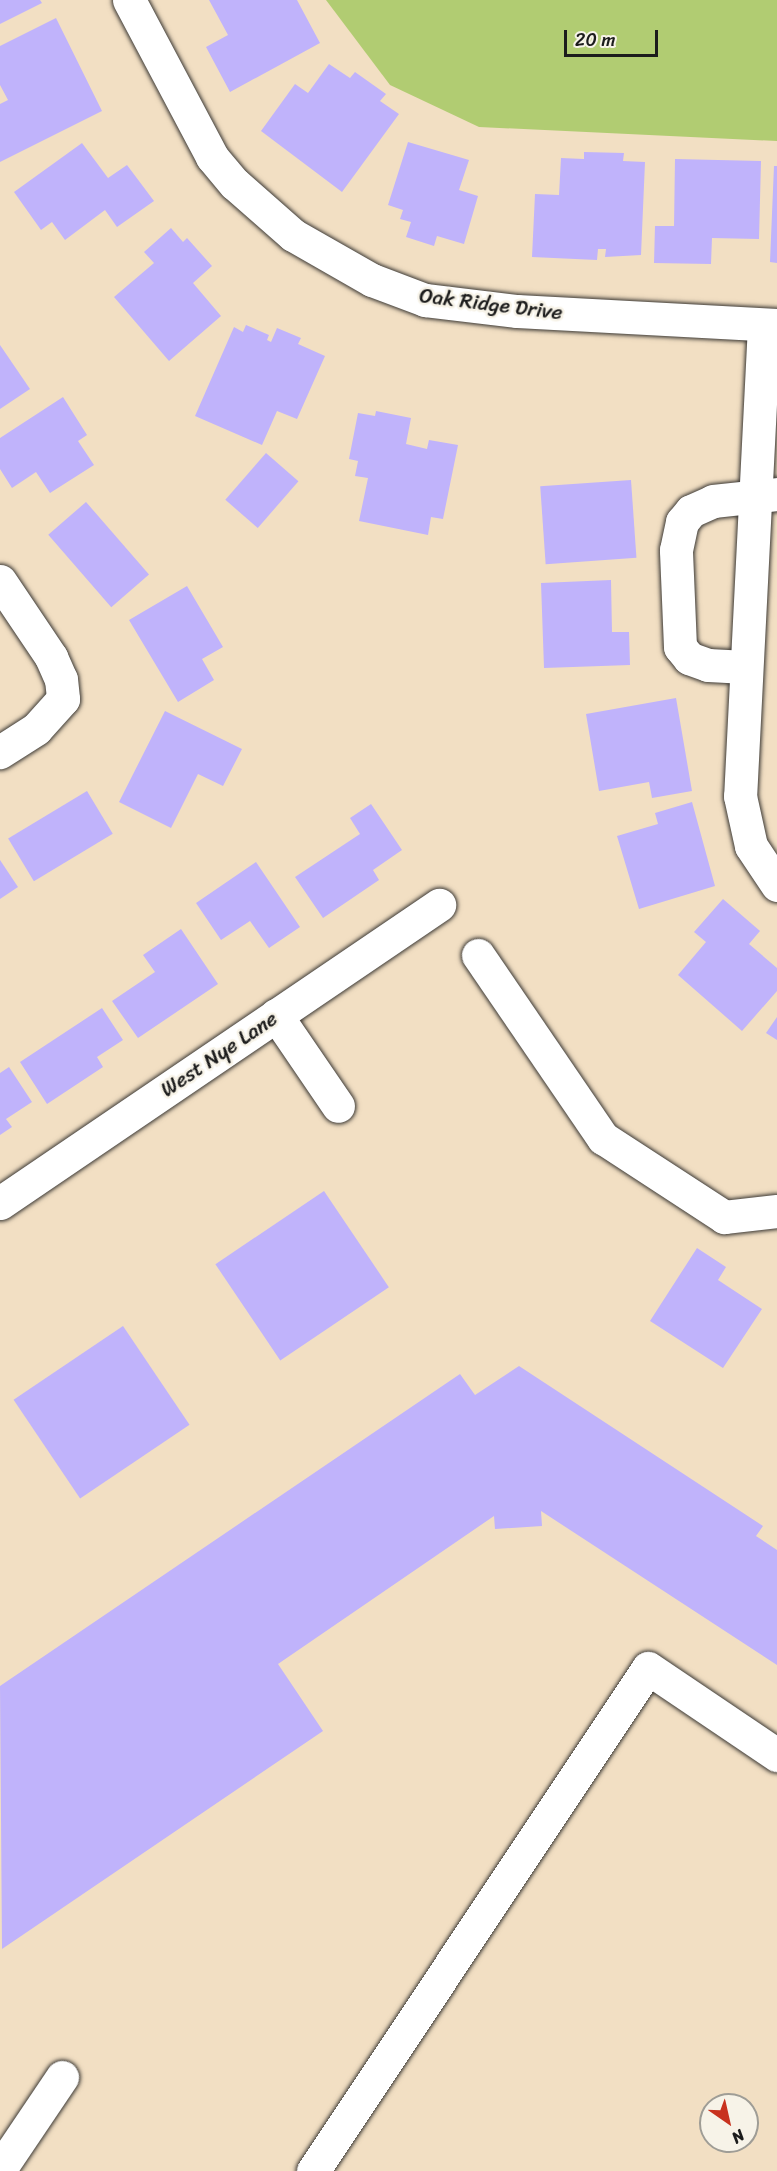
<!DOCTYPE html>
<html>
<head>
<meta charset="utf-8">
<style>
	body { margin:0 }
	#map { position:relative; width:777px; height:2171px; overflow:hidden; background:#f2dfc3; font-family:Sriracha,sans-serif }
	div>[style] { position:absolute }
	.green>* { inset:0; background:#b1cc72 }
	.building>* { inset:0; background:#c0b3fb; transform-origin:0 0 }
	.roads { filter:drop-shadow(0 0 2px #3c3935) drop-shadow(0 0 2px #3c3935) }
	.minor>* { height:33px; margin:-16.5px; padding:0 16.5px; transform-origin:16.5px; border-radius:16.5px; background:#fff }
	span { translate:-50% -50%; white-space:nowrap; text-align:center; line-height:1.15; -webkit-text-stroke:5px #f7f3e8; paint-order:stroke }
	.street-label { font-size:21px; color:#1c1c1c }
	.north { position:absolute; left:699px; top:2093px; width:60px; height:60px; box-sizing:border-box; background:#f7f3e8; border:2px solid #9f9d96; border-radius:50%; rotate:146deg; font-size:16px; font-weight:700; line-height:24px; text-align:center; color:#1c1c1c }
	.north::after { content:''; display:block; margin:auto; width:21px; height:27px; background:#c8321e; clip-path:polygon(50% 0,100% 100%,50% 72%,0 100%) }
	.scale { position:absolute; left:564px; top:30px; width:94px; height:27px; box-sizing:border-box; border:3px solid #1c1c1c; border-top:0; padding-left:8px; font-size:18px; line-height:21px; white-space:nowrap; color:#1c1c1c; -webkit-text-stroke:4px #f7f3e8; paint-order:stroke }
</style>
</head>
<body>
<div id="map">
	<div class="green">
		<div style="clip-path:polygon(326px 0,777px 0,777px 141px,479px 127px,390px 85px)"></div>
	</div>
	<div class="building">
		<div style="clip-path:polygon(0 0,40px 0,42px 3px,0 24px)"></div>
		<div style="clip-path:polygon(209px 0,297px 0,320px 43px,230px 92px,206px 47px,228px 35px)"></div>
		<div style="clip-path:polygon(56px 18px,102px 111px,0 162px,0 104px,8px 100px,0 85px,0 46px)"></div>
		<div style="clip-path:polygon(329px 64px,350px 78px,355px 72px,386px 94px,380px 101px,399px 114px,342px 192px,261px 131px,295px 84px,308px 93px)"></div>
		<div style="clip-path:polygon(408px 142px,469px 160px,459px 190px,478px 196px,464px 244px,437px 236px,434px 246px,406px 237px,411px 222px,400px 219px,403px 210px,388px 205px)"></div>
		<div style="clip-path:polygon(82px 143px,108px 178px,127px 165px,154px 201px,117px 227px,105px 210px,65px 240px,52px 222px,41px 230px,14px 192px)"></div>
		<div style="clip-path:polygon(584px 152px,624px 153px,623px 161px,645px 162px,641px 255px,605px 257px,606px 249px,598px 249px,597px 260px,532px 257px,535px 194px,559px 195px,561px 158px,584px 159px)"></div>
		<div style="clip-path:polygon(675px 159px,761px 161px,759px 239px,712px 238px,711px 264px,654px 263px,655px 226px,674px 226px)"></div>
		<div style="clip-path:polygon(774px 166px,777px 166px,777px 263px,770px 262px)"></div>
		<div style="clip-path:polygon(171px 228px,183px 242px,187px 238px,212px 266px,193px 283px,221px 316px,169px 361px,114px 297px,154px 263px,144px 252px)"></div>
		<div style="clip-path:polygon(246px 325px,269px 335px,267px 340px,271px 342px,277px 328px,301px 338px,298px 344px,325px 356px,297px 419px,277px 411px,262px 445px,195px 416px,234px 327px,243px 332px)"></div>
		<div style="clip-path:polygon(0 345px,30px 389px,0 409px)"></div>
		<div style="clip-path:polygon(63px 397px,87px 435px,78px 441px,94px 465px,50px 493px,36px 472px,12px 488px,0 469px,0 438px)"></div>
		<div style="clip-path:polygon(376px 411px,411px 418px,406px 444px,427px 449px,429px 440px,458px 445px,443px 519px,431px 517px,428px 535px,359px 521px,368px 478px,355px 476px,358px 461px,349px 459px,358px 413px,375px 416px)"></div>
		<div style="left:266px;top:453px;width:43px;height:62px;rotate:41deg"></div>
		<div style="left:631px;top:480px;width:78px;height:91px;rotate:86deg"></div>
		<div style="left:86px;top:502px;width:96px;height:50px;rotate:49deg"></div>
		<div style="clip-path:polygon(611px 580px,612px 632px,629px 632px,630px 665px,544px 668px,541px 583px)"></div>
		<div style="clip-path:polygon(187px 586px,223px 647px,202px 659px,214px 680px,178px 702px,129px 620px)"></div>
		<div style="clip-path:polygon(676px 698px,692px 791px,652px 798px,649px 782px,599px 791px,586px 714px)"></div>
		<div style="clip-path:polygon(165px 711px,242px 749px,223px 786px,198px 774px,171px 828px,119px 802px)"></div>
		<div style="left:87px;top:791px;width:50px;height:92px;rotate:59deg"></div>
		<div style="clip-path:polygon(692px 802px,715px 886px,639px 909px,617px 836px,658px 824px,655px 813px)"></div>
		<div style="clip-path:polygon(371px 804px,402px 850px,373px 870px,379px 880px,323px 918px,295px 877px,360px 834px,350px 818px)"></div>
		<div style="clip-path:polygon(0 860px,18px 887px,0 899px)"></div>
		<div style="clip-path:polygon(256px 862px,300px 927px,269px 948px,250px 921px,221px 940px,196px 903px)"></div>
		<div style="clip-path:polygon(723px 899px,760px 931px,749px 944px,777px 968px,777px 991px,742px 1031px,678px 975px,706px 942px,694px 932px)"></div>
		<div style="clip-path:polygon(181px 929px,218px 984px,138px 1038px,112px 1001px,155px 972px,143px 955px)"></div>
		<div style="clip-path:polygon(102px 1008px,123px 1040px,97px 1057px,103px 1067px,47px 1104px,20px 1062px)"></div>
		<div style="clip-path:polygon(777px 1017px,777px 1040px,766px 1033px)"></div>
		<div style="clip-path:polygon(9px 1067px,32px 1102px,6px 1119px,12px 1127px,0 1135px,0 1073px)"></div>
		<div style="left:324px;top:1191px;width:116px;height:131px;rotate:56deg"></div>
		<div style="clip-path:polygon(697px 1248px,726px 1267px,718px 1280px,762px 1309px,723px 1368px,650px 1321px)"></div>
		<div style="left:123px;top:1326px;width:119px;height:132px;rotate:56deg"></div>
		<div style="clip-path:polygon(519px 1366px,763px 1526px,756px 1536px,777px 1550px,777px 1665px,541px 1511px,542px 1526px,495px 1529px,494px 1516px,278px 1664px,323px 1731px,2px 1949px,0 1686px,460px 1374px,475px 1395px)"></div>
	</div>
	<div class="roads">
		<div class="minor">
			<div style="left:129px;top:0;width:178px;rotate:62.1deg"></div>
			<div style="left:212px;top:157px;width:35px;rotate:50deg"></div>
			<div style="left:235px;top:184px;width:77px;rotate:41.3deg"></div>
			<div style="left:293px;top:235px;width:91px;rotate:29.7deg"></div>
			<div style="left:372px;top:280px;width:57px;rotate:20.7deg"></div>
			<div style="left:425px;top:300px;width:93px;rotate:6.8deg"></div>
			<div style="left:517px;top:311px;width:260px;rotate:3.1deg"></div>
			<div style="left:764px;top:325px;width:472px;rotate:92.9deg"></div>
			<div style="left:740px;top:796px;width:51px;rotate:77.6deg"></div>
			<div style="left:751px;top:846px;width:47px;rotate:56.3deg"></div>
			<div style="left:0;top:581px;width:92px;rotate:56.1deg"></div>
			<div style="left:51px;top:657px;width:24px;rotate:66deg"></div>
			<div style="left:61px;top:679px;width:20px;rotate:84deg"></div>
			<div style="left:63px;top:699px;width:40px;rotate:132deg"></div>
			<div style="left:36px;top:729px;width:43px;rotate:147.4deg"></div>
			<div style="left:746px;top:667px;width:38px;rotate:-177deg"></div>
			<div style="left:708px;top:665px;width:20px;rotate:-160deg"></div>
			<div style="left:689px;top:658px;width:14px;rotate:-129deg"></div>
			<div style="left:680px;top:647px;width:97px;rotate:-92.4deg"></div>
			<div style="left:676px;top:550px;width:29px;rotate:-78deg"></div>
			<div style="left:682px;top:522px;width:14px;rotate:-51deg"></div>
			<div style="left:691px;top:511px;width:24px;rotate:-24deg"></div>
			<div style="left:713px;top:501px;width:64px;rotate:-6.2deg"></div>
			<div style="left:478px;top:955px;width:222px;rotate:55.7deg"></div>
			<div style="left:603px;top:1138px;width:145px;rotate:33.1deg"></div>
			<div style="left:724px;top:1217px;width:53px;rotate:-6.5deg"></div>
			<div style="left:276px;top:1015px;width:110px;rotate:55.7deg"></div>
			<div style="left:0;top:1203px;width:531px;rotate:-34.17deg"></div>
			<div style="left:0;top:2169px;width:111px;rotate:-56deg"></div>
			<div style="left:313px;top:2171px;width:604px;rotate:-56.34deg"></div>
			<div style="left:648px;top:1668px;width:156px;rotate:34deg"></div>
		</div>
	</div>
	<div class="street-label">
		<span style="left:491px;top:304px;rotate:7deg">Oak Ridge Drive</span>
		<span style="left:219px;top:1054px;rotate:-34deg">West Nye Lane</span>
	</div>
	<div class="north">N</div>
	<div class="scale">20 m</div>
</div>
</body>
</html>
